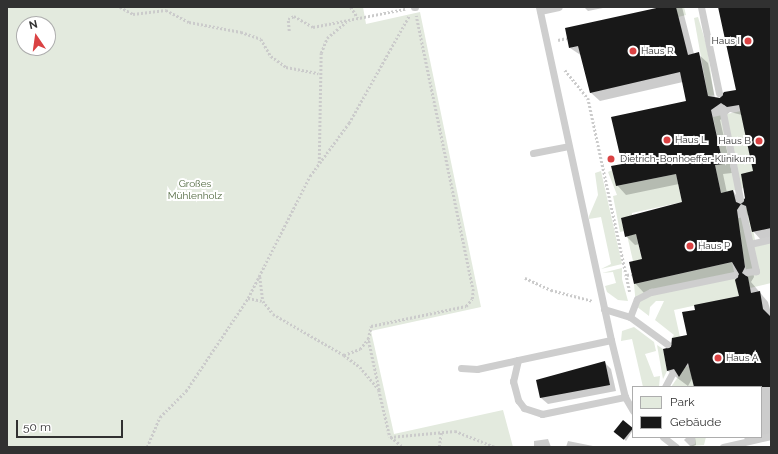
<!DOCTYPE html>
<html>
<head>
<meta charset="utf-8">
<style>
	body { margin:0 }
	#map { position:relative; width:778px; height:454px; overflow:hidden; background:#fff; font-family:Raleway,sans-serif }
	div>[style] { position:absolute }
	.green>* { inset:0; background:#e3eade; transform-origin:0 0 }
	.shadow>* { inset:0; background:#0003 }
	.building>* { inset:0; background:#181818; transform-origin:0 0 }
	.path>* { height:2.5px; margin-top:-1.25px; transform-origin:0; background:repeating-linear-gradient(90deg,#cbcbcb 0 2px,transparent 0 4px) }
	.service>* { height:7px; margin:-3.5px; padding:0 3.5px; transform-origin:3.5px; border-radius:3.5px; background:#cecece }
	.dots>* { width:11px; height:11px; translate:-50% -50%; box-sizing:border-box; border:2px solid #fff; border-radius:50% }
	span { translate:-50% -50%; white-space:nowrap; text-align:center; line-height:1.15; -webkit-text-stroke:4px #fff; paint-order:stroke }
	.poi-label { font-size:10px; color:#313131 }
	.right { translate:-100% -50%; text-align:right }
	.left { translate:0 -50%; text-align:left }
	.park-label { font-size:10px; color:#526a41 }
	.frame { position:absolute; inset:0; border:8px solid #313131; pointer-events:none }
	.legend { position:absolute; left:632px; top:386px; width:130px; height:52px; box-sizing:border-box; background:#fff; border:1px solid #adadad; margin:0; padding:5px 7px; list-style:none; font-size:12px; color:#313131 }
	.legend li { display:flex; align-items:center; gap:8px; height:20px }
	.legend b { width:20px; border:1px solid #adadad }
	.north { position:absolute; left:16px; top:16px; width:40px; height:40px; box-sizing:border-box; background:#fff; border:1px solid #adadad; border-radius:50%; rotate:347deg; font-size:11px; font-weight:700; line-height:16px; text-align:center; color:#313131 }
	.north::after { content:''; display:block; margin:auto; width:14px; height:18px; background:#da4243; clip-path:polygon(50% 0,100% 100%,50% 72%,0 100%) }
	.scale { position:absolute; left:16px; top:420px; width:107px; height:18px; box-sizing:border-box; border:2px solid #313131; border-top:0; padding-left:5px; font-size:12px; line-height:14px; white-space:nowrap; color:#313131; -webkit-text-stroke:3px #fff; paint-order:stroke }
</style>
</head>
<body>
<div id="map">
	<div class="green">
		<div style="clip-path:polygon(evenodd,7px 7px,363px 7px,366px 24px,420px 12px,481px 307px,371px 331px,394px 434px,503px 410px,513px 447px,7px 447px,7px 7px,24px 24px,48px 24px,48px 48px,24px 48px,24px 24px)"></div>
		<div style="clip-path:polygon(676px 7px,684px 7px,686px 15px,678px 17px)"></div>
		<div style="clip-path:polygon(698px 17px,707px 47px,714px 95px,708px 96px,694px 18px)"></div>
		<div style="clip-path:polygon(741px 111px,753px 171px,744px 188px,721px 193px,715px 165px,723px 164px,713px 117px)"></div>
		<div style="clip-path:polygon(612px 170px,616px 186px,676px 174px,682px 202px,632px 213px,632px 216px,621px 218px,624px 231px,620px 232px,613px 196px,617px 195px,608px 172px)"></div>
		<div style="clip-path:polygon(601px 171px,622px 264px,601px 269px,611px 264px,601px 217px,589px 219px,589px 216px,598px 195px,595px 173px)"></div>
		<div style="clip-path:polygon(749px 208px,756px 245px,771px 242px,771px 283px,750px 288px,735px 219px,747px 216px,745px 209px)"></div>
		<div style="left:636px;top:234px;width:26px;height:9px;rotate:77deg"></div>
		<div style="clip-path:polygon(732px 262px,739px 296px,674px 310px,682px 346px,671px 339px,674px 335px,655px 320px,664px 301px,656px 301px,650px 307px,649px 316px,636px 306px,634px 284px)"></div>
		<div style="clip-path:polygon(622px 268px,622px 279px,628px 301px,618px 300px,607px 292px,605px 286px,616px 283px,613px 272px,602px 273px)"></div>
		<div style="clip-path:polygon(634px 327px,654px 342px,656px 351px,645px 354px,654px 377px,660px 376px,659px 387px,643px 387px,632px 339px,621px 341px,622px 331px)"></div>
		<div style="clip-path:polygon(657px 345px,663px 349px,667px 371px,663px 379px)"></div>
		<div style="clip-path:polygon(689px 366px,694px 387px,671px 387px,685px 367px)"></div>
		<div style="clip-path:polygon(695px 437px,706px 437px,704px 445px,690px 446px,695px 444px)"></div>
	</div>
	<div class="shadow">
		<div style="clip-path:polygon(584px 7px,608px 7px,588px 11px)"></div>
		<div style="clip-path:polygon(evenodd,666px 7px,682px 7px,694px 54px,698px 54px,708px 63px,715px 98px,721px 99px,737px 91px,719px 7px,771px 7px,771px 239px,762px 241px,753px 231px,749px 214px,746px 217px,754px 277px,751px 282px,768px 302px,771px 313px,771px 439px,750px 444px,743px 437px,761px 437px,761px 387px,696px 387px,693px 377px,688px 386px,668px 371px,664px 350px,688px 336px,696px 310px,740px 296px,740px 274px,644px 293px,635px 283px,643px 260px,640px 244px,635px 245px,626px 236px,683px 202px,679px 184px,626px 195px,617px 185px,623px 164px,687px 101px,683px 82px,600px 101px,590px 92px,582px 56px,570px 48px,666px 7px,730px 112px,742px 115px,755px 172px,743px 204px,733px 191px,727px 193px,723px 174px,732px 173px,720px 120px,730px 112px)"></div>
		<div style="clip-path:polygon(604px 362px,611px 369px,616px 391px,548px 404px,541px 398px,537px 381px)"></div>
		<div style="clip-path:polygon(623px 422px,633px 430px,626px 441px,615px 431px)"></div>
		<div style="clip-path:polygon(687px 437px,695px 437px,696px 445px,691px 447px,684px 440px)"></div>
		<div style="clip-path:polygon(548px 439px,551px 447px,534px 447px,534px 441px)"></div>
		<div style="clip-path:polygon(568px 441px,593px 446px,594px 447px,566px 447px)"></div>
	</div>
	<div class="building">
		<div style="clip-path:polygon(evenodd,661px 7px,676px 7px,688px 55px,699px 52px,708px 96px,720px 98px,724px 92px,736px 90px,718px 7px,771px 7px,771px 228px,752px 232px,746px 206px,741px 204px,737px 210px,745px 267px,742px 273px,748px 277px,751px 293px,760px 291px,763px 309px,771px 317px,771px 387px,694px 387px,688px 363px,679px 377px,674px 369px,667px 371px,663px 349px,671px 347px,672px 338px,687px 335px,682px 312px,695px 310px,694px 305px,739px 296px,735px 280px,739px 274px,732px 262px,634px 284px,629px 262px,642px 259px,636px 234px,625px 237px,621px 218px,682px 202px,676px 174px,616px 186px,611px 166px,622px 164px,611px 117px,686px 101px,680px 72px,590px 93px,578px 46px,569px 48px,565px 28px,661px 7px,721px 103px,727px 107px,739px 105px,753px 171px,741px 174px,745px 198px,741px 204px,736px 202px,733px 190px,721px 193px,715px 165px,723px 164px,711px 110px,721px 103px)"></div>
		<div style="clip-path:polygon(605px 361px,610px 385px,540px 398px,536px 380px)"></div>
		<div style="left:623px;top:420px;width:13px;height:15px;rotate:39deg"></div>
	</div>
	<div class="path">
		<div style="left:120px;top:7px;width:15px;rotate:28deg"></div>
		<div style="left:133px;top:14px;width:33px;rotate:-7deg"></div>
		<div style="left:166px;top:10px;width:26px;rotate:28deg"></div>
		<div style="left:189px;top:22px;width:53px;rotate:10.9deg"></div>
		<div style="left:241px;top:32px;width:21px;rotate:19deg"></div>
		<div style="left:261px;top:39px;width:20px;rotate:60deg"></div>
		<div style="left:271px;top:56px;width:19px;rotate:36deg"></div>
		<div style="left:286px;top:67px;width:33px;rotate:11deg"></div>
		<div style="left:351px;top:7px;width:13px;rotate:58deg"></div>
		<div style="left:289px;top:31px;width:12px;rotate:-95deg"></div>
		<div style="left:288px;top:19px;width:7px;rotate:-27deg"></div>
		<div style="left:294px;top:16px;width:22px;rotate:30deg"></div>
		<div style="left:313px;top:27px;width:94px;rotate:-11.1deg"></div>
		<div style="left:558px;top:40px;width:9px;rotate:-13deg"></div>
		<div style="left:565px;top:70px;width:36px;rotate:51deg"></div>
		<div style="left:588px;top:98px;width:198px;rotate:77.8deg"></div>
		<div style="left:319px;top:163px;width:110px;rotate:-89deg"></div>
		<div style="left:321px;top:53px;width:16px;rotate:-68deg"></div>
		<div style="left:327px;top:38px;width:25px;rotate:-40deg"></div>
		<div style="left:627px;top:275px;width:5px;rotate:-11deg"></div>
		<div style="left:260px;top:277px;width:24px;rotate:83deg"></div>
		<div style="left:263px;top:301px;width:16px;rotate:52deg"></div>
		<div style="left:273px;top:314px;width:82px;rotate:30deg"></div>
		<div style="left:344px;top:355px;width:20px;rotate:37deg"></div>
		<div style="left:360px;top:367px;width:30px;rotate:50deg"></div>
		<div style="left:379px;top:390px;width:48px;rotate:76.8deg"></div>
		<div style="left:390px;top:437px;width:65px;rotate:-5.3deg"></div>
		<div style="left:455px;top:431px;width:43px;rotate:21.8deg"></div>
		<div style="left:525px;top:278px;width:29px;rotate:25deg"></div>
		<div style="left:551px;top:290px;width:43px;rotate:14.7deg"></div>
		<div style="left:248px;top:298px;width:14px;rotate:12deg"></div>
		<div style="left:344px;top:355px;width:17px;rotate:-21deg"></div>
		<div style="left:360px;top:349px;width:13px;rotate:-51deg"></div>
		<div style="left:379px;top:390px;width:52px;rotate:-102.2deg"></div>
		<div style="left:368px;top:339px;width:13px;rotate:-77deg"></div>
		<div style="left:371px;top:326px;width:97px;rotate:-11.9deg"></div>
		<div style="left:466px;top:306px;width:9px;rotate:-49deg"></div>
		<div style="left:472px;top:299px;width:8px;rotate:-83deg"></div>
		<div style="left:473px;top:291px;width:281px;rotate:-101.7deg"></div>
		<div style="left:391px;top:437px;width:16px;rotate:40deg"></div>
		<div style="left:147px;top:447px;width:33px;rotate:-67deg"></div>
		<div style="left:160px;top:417px;width:37px;rotate:-45deg"></div>
		<div style="left:186px;top:391px;width:112px;rotate:-56.3deg"></div>
		<div style="left:248px;top:298px;width:137px;rotate:-63.1deg"></div>
		<div style="left:310px;top:176px;width:66px;rotate:-53.7deg"></div>
		<div style="left:349px;top:123px;width:123px;rotate:-60.7deg"></div>
		<div style="left:439px;top:447px;width:15px;rotate:-82deg"></div>
	</div>
	<div class="service">
		<div style="left:414px;top:7px;width:1px"></div>
		<div style="left:539px;top:7px;width:341px;rotate:77.8deg"></div>
		<div style="left:611px;top:340px;width:59px;rotate:76.2deg"></div>
		<div style="left:625px;top:397px;width:16px;rotate:60deg"></div>
		<div style="left:701px;top:7px;width:88px;rotate:78.2deg"></div>
		<div style="left:540px;top:11px;width:19px;rotate:-12deg"></div>
		<div style="left:722px;top:108px;width:93px;rotate:78.8deg"></div>
		<div style="left:533px;top:153px;width:36px;rotate:-11deg"></div>
		<div style="left:742px;top:209px;width:64px;rotate:77.3deg"></div>
		<div style="left:756px;top:271px;width:9px;rotate:174deg"></div>
		<div style="left:750px;top:244px;width:22px;rotate:-13deg"></div>
		<div style="left:604px;top:309px;width:27px;rotate:17deg"></div>
		<div style="left:630px;top:317px;width:46px;rotate:36.1deg"></div>
		<div style="left:630px;top:317px;width:19px;rotate:-69deg"></div>
		<div style="left:637px;top:299px;width:16px;rotate:-27deg"></div>
		<div style="left:651px;top:292px;width:85px;rotate:-11.6deg"></div>
		<div style="left:611px;top:340px;width:95px;rotate:167.9deg"></div>
		<div style="left:518px;top:360px;width:22px;rotate:103deg"></div>
		<div style="left:513px;top:381px;width:20px;rotate:75deg"></div>
		<div style="left:518px;top:400px;width:10px;rotate:53deg"></div>
		<div style="left:524px;top:408px;width:19px;rotate:18deg"></div>
		<div style="left:542px;top:414px;width:85px;rotate:-11.6deg"></div>
		<div style="left:461px;top:368px;width:16px;rotate:4deg"></div>
		<div style="left:477px;top:369px;width:42px;rotate:-12.4deg"></div>
		<div style="left:665px;top:387px;width:15px;rotate:-62deg"></div>
		<div style="left:663px;top:437px;width:16px;rotate:38deg"></div>
		<div style="left:723px;top:447px;width:49px;rotate:-12.9deg"></div>
	</div>
	<div class="dots">
		<div style="left:748px;top:41px;background:#da4243"></div>
		<div style="left:633px;top:51px;background:#da4243"></div>
		<div style="left:667px;top:140px;background:#da4243"></div>
		<div style="left:759px;top:141px;background:#da4243"></div>
		<div style="left:611px;top:159px;background:#da4243"></div>
		<div style="left:690px;top:246px;background:#da4243"></div>
		<div style="left:718px;top:358px;background:#da4243"></div>
	</div>
	<div class="poi-label">
		<span class="right" style="left:740px;top:41px">Haus I</span>
		<span class="left" style="left:641px;top:51px">Haus R</span>
		<span class="left" style="left:675px;top:140px">Haus L</span>
		<span class="right" style="left:751px;top:141px">Haus B</span>
		<span class="left" style="left:620px;top:159px">Dietrich-Bonhoeffer-Klinikum</span>
		<span class="left" style="left:698px;top:246px">Haus P</span>
		<span class="left" style="left:726px;top:358px">Haus A</span>
	</div>
	<div class="park-label">
		<span style="left:195px;top:189px">Großes<br>Mühlenholz</span>
	</div>
	<div class="frame"></div>
	<ul class="legend">
	<li><b style="height:11px;background:#e3eade"></b>Park</li>
	<li><b style="height:11px;background:#181818"></b>Gebäude</li>
	</ul>
	<div class="north">N</div>
	<div class="scale">50 m</div>
</div>
</body>
</html>
